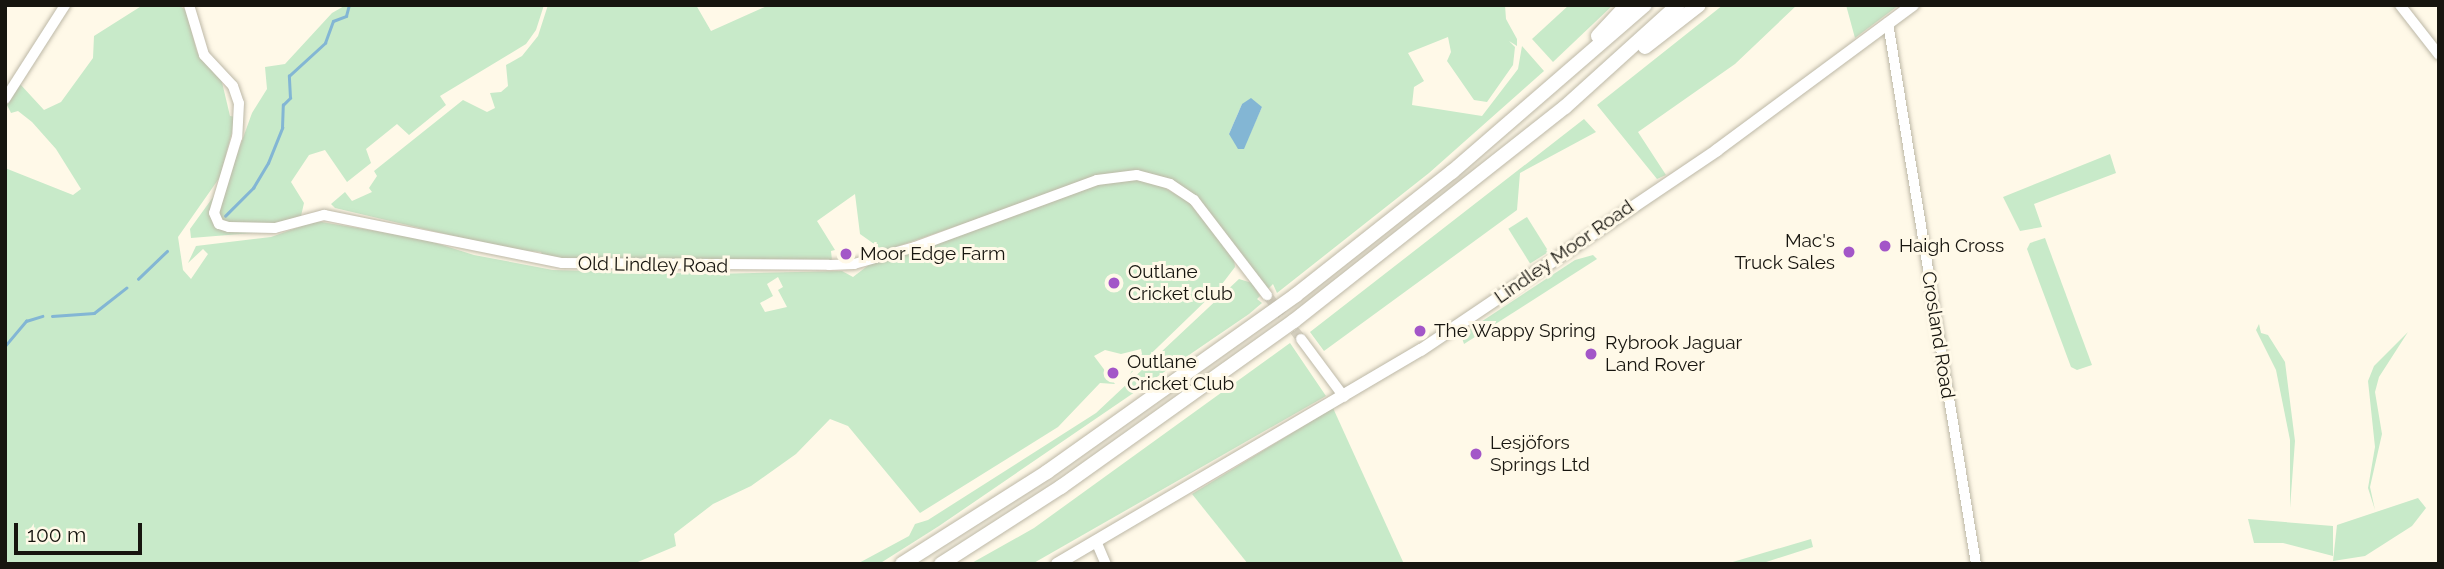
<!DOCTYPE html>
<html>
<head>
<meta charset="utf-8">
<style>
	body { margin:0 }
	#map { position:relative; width:2444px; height:569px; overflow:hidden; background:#fff9e8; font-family:Raleway,sans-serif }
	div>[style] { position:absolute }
	.green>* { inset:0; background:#c8eac9; transform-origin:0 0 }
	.water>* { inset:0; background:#83b6d4 }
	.stream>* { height:2.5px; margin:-1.25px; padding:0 1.25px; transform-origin:1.25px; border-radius:1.25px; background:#83b6d4 }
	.minor-tunnel>* { height:10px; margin-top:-5px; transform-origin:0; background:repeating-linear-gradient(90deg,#dcd7c7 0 10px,transparent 0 15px) }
	.roads { filter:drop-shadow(0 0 2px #bdb8a7) drop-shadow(0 0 2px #bdb8a7) }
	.minor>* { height:10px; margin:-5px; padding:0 5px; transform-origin:5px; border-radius:5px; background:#fff }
	.major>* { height:12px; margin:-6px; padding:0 6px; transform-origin:6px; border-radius:6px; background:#fff }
	.highway>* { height:14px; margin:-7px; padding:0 7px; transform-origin:7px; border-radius:7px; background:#fff }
	.dots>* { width:19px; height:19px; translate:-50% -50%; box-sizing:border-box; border:4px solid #fff9e8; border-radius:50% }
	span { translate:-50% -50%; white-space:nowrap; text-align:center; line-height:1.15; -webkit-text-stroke:6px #fff9e8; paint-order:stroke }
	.poi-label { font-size:19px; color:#17150f }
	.right { translate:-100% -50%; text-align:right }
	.left { translate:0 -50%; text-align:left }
	.street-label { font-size:19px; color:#17150f }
	.frame { position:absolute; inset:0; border:7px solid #17150f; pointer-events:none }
	.scale { position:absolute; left:14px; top:523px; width:128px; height:32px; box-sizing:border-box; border:4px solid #17150f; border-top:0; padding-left:9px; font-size:21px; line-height:24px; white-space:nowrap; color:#17150f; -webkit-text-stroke:5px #fff9e8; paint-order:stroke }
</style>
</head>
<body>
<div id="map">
	<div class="green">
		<div style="clip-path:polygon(evenodd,143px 5px,178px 5px,186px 10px,197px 52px,221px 78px,230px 116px,236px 117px,220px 177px,178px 237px,183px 270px,191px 279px,208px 254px,203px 249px,188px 263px,196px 246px,271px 237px,316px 221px,423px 239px,474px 255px,553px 270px,712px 274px,842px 271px,853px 277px,870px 264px,1107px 181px,1135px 180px,1154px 182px,1188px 201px,1234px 259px,1235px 267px,1219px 288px,1130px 374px,1142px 354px,1141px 349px,1121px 354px,1105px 350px,1094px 356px,1115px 384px,1100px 383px,1058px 427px,920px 513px,848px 426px,830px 419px,796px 454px,751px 486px,713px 504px,674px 534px,676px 546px,633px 564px,5px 564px,5px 168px,73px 195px,81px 189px,56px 149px,32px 122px,18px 111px,11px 113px,7px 105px,20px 84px,44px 110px,61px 102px,93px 58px,94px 36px,143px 5px,778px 277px,783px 287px,778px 290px,787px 307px,765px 312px,760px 303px,773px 296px,767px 284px,778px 277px)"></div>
		<div style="clip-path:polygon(346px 5px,544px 5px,536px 30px,526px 44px,440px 96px,446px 105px,409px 135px,397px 124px,366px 149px,371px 163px,347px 182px,325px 150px,309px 155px,291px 182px,304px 203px,301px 216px,254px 231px,266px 232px,191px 238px,190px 229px,216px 193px,211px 216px,226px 224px,217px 210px,252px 113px,267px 89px,265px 67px,285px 64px,332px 13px)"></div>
		<div style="clip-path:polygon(evenodd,548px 5px,696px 5px,711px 31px,769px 5px,1505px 5px,1506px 19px,1517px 39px,1517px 46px,1509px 41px,1515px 47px,1513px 65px,1487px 102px,1474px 100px,1447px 61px,1451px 52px,1448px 37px,1408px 53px,1424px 81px,1414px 87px,1412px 105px,1482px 116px,1518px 69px,1522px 46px,1544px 71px,1429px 173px,1277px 293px,1273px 284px,1268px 289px,1197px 197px,1169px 179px,1145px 172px,1105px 175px,884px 251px,860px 234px,855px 194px,817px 221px,835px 250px,831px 251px,832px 260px,589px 261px,543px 257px,541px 252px,509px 249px,335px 208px,331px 204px,345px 192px,352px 201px,372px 192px,369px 188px,377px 176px,374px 171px,463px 100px,487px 112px,495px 108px,490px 93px,501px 92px,508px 86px,506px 65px,522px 56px,538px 36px,548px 5px,1242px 104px,1262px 107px,1249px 136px,1229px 134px,1242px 104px)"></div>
		<div style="clip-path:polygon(1569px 5px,1613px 5px,1553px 62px,1532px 39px)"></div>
		<div style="clip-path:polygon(1723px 5px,1797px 5px,1735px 64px,1638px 132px,1666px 175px,1657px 179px,1597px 105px)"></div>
		<div style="clip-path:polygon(1846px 5px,1899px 5px,1855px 38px)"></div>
		<div style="clip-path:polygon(1584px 119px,1596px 132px,1520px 173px,1517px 210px,1324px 351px,1310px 332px)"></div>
		<div style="clip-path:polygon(2110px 154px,2116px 173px,2034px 204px,2042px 227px,2020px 231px,2003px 197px)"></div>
		<div style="left:1527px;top:217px;width:41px;height:22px;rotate:58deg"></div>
		<div style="clip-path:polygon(2045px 238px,2092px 365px,2077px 370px,2071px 367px,2027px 249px,2030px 243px)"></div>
		<div style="clip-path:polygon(1593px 255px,1597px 259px,1464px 344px,1461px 335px,1575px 260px)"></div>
		<div style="clip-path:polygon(1239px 279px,1252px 283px,1260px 296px,1257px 299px,1262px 303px,1249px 314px,939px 526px,879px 564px,857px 564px,909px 536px,915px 524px,928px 520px,1096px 413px)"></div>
		<div style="clip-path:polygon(2259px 324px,2261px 333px,2268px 335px,2285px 362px,2295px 441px,2290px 508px,2290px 440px,2276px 370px,2256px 330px)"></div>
		<div style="clip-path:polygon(2408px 332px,2379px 377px,2375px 392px,2382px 434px,2370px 487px,2375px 510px,2368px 488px,2375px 447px,2368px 381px,2374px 366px)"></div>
		<div style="clip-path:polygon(1290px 343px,1326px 396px,1032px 564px,970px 564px,1034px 528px)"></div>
		<div style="clip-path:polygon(1333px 408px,1404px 564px,1248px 564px,1192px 494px)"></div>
		<div style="clip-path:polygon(2418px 498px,2426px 508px,2412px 526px,2365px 556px,2333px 561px,2337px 525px)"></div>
		<div style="clip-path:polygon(2248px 519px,2333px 526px,2333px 556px,2283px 543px,2254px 543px)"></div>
		<div style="clip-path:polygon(1811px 539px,1813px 547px,1760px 564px,1726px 564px)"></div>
	</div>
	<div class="water">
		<div style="clip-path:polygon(1251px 98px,1262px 107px,1244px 149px,1238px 149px,1229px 134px,1242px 104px)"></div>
	</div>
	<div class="stream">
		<div style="left:225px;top:216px;width:40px;rotate:-45deg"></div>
		<div style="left:253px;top:188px;width:29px;rotate:-59deg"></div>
		<div style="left:268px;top:163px;width:38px;rotate:-68deg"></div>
		<div style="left:282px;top:128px;width:23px;rotate:-88deg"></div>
		<div style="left:283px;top:105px;width:10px;rotate:-45deg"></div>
		<div style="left:290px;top:98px;width:22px;rotate:-93deg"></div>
		<div style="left:289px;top:76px;width:49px;rotate:-42.5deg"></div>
		<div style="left:325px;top:43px;width:23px;rotate:-70deg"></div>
		<div style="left:333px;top:21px;width:14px;rotate:-21deg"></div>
		<div style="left:346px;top:16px;width:11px;rotate:-75deg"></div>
		<div style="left:138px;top:279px;width:40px;rotate:-44deg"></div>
		<div style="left:52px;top:316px;width:42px;rotate:-4.1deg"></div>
		<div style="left:94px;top:313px;width:41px;rotate:-38deg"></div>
		<div style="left:5px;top:346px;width:33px;rotate:-50deg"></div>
		<div style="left:26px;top:321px;width:17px;rotate:-17deg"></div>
	</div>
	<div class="minor-tunnel">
		<div style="left:1267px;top:295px;width:56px;rotate:52.3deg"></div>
	</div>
	<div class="roads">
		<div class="minor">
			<div style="left:189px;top:5px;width:52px;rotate:73.3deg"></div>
			<div style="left:204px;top:55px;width:42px;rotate:46.9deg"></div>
			<div style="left:233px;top:86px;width:18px;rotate:71deg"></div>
			<div style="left:239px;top:103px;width:34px;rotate:93deg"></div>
			<div style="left:237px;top:137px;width:79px;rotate:106.8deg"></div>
			<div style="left:214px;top:213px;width:12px;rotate:66deg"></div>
			<div style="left:219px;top:224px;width:10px;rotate:17deg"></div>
			<div style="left:229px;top:227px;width:46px;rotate:1.2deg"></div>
			<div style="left:275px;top:228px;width:51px;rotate:-14.9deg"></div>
			<div style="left:324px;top:215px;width:243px;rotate:11.4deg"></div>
			<div style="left:562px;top:263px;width:267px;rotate:0.4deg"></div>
			<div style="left:829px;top:265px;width:25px;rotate:-2deg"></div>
			<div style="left:854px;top:264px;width:63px;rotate:-15.6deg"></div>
			<div style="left:915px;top:247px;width:194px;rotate:-20.2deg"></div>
			<div style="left:1097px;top:180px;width:40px;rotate:-7.1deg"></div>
			<div style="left:1137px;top:175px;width:34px;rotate:15deg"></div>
			<div style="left:1170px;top:184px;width:29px;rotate:34deg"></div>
			<div style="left:1194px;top:200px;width:120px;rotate:52.5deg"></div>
			<div style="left:2400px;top:5px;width:63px;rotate:52deg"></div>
			<div style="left:1888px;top:23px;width:548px;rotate:80.76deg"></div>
			<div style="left:5px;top:99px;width:112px;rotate:-57.4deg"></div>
			<div style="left:1301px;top:339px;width:72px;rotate:53.4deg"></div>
			<div style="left:1096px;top:541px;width:25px;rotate:67deg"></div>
		</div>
		<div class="major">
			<div style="left:1057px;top:564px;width:422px;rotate:-30.5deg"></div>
			<div style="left:1421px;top:350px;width:357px;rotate:-34deg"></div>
			<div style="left:1717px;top:150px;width:244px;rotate:-36.5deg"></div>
		</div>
		<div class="highway">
			<div style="left:1598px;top:36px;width:42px;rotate:-46.9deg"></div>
			<div style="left:1645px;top:47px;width:68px;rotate:-37.9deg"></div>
			<div style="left:902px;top:564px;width:172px;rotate:-32.4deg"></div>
			<div style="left:1047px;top:472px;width:305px;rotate:-35.4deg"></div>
			<div style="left:1296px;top:295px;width:199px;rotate:-38.3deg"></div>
			<div style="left:1452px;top:172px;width:255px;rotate:-40.9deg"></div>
			<div style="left:941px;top:564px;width:143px;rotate:-32.7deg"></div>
			<div style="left:1061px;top:487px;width:286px;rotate:-35.5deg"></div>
			<div style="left:1294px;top:321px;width:345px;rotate:-38.3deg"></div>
			<div style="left:1565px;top:107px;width:152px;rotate:-42.1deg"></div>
		</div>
	</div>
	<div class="dots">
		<div style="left:1885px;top:246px;background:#a356c8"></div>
		<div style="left:1849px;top:252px;background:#a356c8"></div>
		<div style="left:846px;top:254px;background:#a356c8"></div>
		<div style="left:1114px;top:283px;background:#a356c8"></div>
		<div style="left:1420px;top:331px;background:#a356c8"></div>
		<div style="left:1591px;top:354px;background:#a356c8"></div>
		<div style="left:1113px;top:373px;background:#a356c8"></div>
		<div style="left:1476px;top:454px;background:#a356c8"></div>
	</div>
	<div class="poi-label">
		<span class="right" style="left:1835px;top:252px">Mac's<br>Truck Sales</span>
		<span class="left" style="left:1899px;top:246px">Haigh Cross</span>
		<span class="left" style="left:860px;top:254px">Moor Edge Farm</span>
		<span class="left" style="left:1128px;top:283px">Outlane<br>Cricket club</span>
		<span class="left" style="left:1434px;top:331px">The Wappy Spring</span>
		<span class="left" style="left:1605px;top:354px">Rybrook Jaguar<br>Land Rover</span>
		<span class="left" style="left:1127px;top:373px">Outlane<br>Cricket Club</span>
		<span class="left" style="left:1490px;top:454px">Lesjöfors<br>Springs Ltd</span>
	</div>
	<div class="street-label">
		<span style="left:1564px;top:252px;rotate:-35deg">Lindley Moor Road</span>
		<span style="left:653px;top:265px;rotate:1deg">Old Lindley Road</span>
		<span style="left:1938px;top:335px;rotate:81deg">Crosland Road</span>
	</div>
	<div class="frame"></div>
	<div class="scale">100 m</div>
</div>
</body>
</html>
